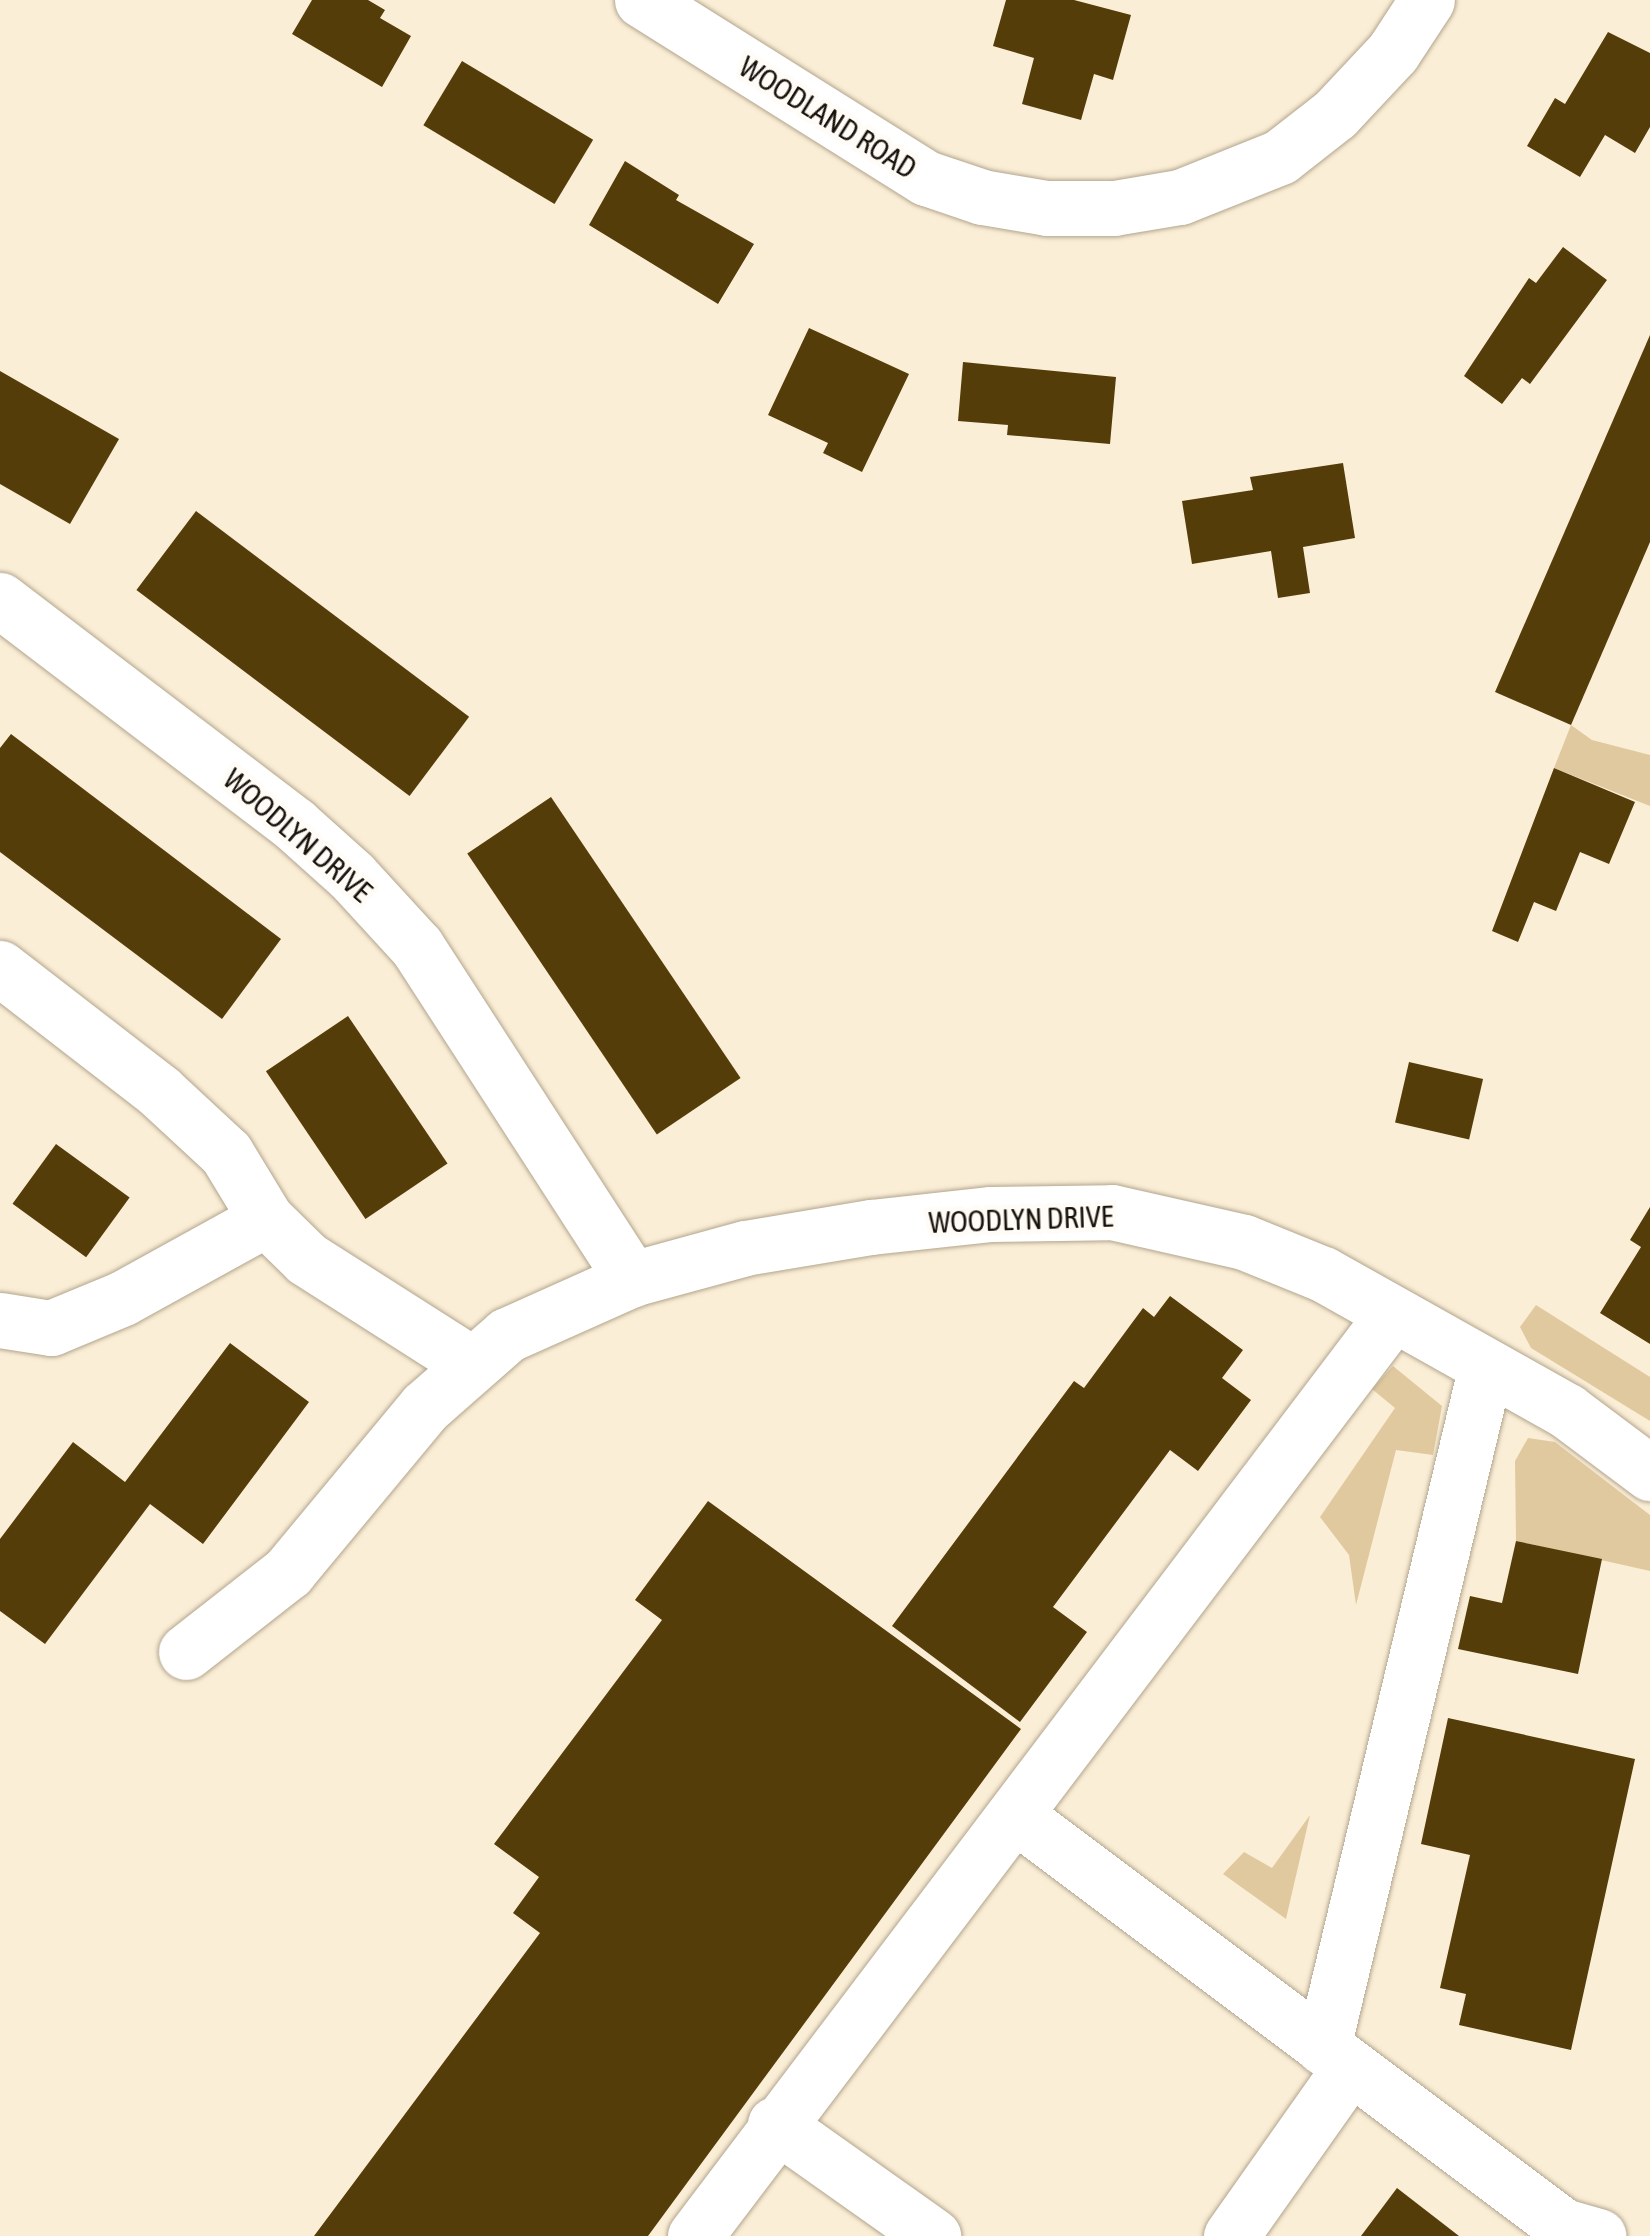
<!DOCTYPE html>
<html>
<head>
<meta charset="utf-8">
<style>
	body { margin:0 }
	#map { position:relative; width:1650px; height:2236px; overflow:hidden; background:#fbeed6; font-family:"Asap Condensed",sans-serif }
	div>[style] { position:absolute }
	.green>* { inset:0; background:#e1c99f }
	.building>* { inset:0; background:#553d0a; transform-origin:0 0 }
	.roads { filter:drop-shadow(0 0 2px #b2a58e) drop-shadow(0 0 2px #b2a58e) }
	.minor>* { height:55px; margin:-27.5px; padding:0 27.5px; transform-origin:27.5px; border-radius:27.5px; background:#fff }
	span { translate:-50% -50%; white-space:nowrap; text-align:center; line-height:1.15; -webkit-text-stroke:10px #fffcf7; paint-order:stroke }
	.street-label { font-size:30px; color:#17120a }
</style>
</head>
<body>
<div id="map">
	<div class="green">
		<div style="clip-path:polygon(1571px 725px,1592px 740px,1650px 755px,1650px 806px,1554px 768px)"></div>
		<div style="clip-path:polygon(1536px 1305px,1650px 1377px,1650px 1421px,1531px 1348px,1520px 1327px)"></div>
		<div style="clip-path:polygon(1393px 1366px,1442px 1406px,1433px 1455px,1396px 1450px,1356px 1605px,1349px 1555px,1320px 1517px,1395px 1408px,1372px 1389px)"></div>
		<div style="clip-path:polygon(1528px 1438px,1555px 1442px,1650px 1515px,1650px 1571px,1516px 1541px,1515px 1461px)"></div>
		<div style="clip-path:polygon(1310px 1815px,1286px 1919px,1223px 1874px,1244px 1852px,1272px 1868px)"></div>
	</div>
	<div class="building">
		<div style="clip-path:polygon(312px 0,368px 0,385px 10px,380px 18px,411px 36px,382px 87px,292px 34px)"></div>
		<div style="clip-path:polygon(1006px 0,1074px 0,1131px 15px,1113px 80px,1094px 74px,1081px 120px,1022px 104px,1034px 58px,993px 46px)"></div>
		<div style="clip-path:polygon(1608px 32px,1650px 53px,1650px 127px,1635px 153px,1605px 135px,1580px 177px,1527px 146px,1555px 98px,1565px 104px)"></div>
		<div style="left:462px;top:61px;width:153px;height:75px;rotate:31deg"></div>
		<div style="clip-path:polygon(625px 161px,679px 195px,676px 200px,754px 244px,718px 304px,589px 225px)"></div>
		<div style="clip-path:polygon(1563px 247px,1607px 280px,1530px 384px,1522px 378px,1502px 404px,1464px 376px,1529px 278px,1536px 283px)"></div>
		<div style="clip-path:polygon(809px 328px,909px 374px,862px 472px,823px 453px,828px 443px,768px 415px)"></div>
		<div style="clip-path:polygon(1650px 335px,1650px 542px,1571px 725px,1495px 692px)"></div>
		<div style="clip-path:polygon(963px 362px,1116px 377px,1110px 444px,1007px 435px,1008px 425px,958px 421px)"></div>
		<div style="clip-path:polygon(0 371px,119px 439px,70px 524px,0 484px)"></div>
		<div style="clip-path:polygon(1343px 463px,1355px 538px,1303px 547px,1310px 593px,1278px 598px,1271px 551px,1192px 564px,1182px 501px,1253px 490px,1250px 477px)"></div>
		<div style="left:196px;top:511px;width:342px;height:99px;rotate:37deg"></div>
		<div style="clip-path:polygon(11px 734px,281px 939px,222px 1019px,0 852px,0 748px)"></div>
		<div style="clip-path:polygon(1554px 768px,1635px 802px,1609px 864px,1580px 852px,1556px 911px,1534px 902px,1518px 942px,1492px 931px)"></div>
		<div style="left:551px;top:797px;width:339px;height:101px;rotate:56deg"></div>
		<div style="left:348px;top:1016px;width:178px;height:99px;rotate:56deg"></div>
		<div style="left:1409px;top:1062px;width:76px;height:62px;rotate:13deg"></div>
		<div style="left:56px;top:1144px;width:91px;height:74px;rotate:36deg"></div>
		<div style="clip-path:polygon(1650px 1207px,1650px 1344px,1600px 1313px,1641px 1247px,1630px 1240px)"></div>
		<div style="clip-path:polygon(1170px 1296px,1243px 1350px,1222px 1378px,1251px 1400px,1198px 1471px,1170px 1450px,1053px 1607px,1087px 1632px,1020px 1722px,892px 1626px,1074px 1381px,1084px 1388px,1143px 1308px,1154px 1317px)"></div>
		<div style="clip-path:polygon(230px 1343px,309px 1402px,203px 1544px,150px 1504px,45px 1644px,0 1611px,0 1539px,73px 1442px,125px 1482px)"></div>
		<div style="clip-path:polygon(708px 1501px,1021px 1729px,648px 2236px,314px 2236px,540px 1933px,513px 1913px,539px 1877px,494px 1844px,662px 1620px,635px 1600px)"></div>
		<div style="clip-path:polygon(1516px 1541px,1602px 1559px,1578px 1674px,1458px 1649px,1470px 1596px,1502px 1603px)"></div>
		<div style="clip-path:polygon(1448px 1718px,1635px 1759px,1571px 2050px,1459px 2025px,1466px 1994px,1440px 1988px,1470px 1855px,1421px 1844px)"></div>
		<div style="clip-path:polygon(1397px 2188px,1459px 2236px,1361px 2236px)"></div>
	</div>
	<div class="roads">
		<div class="minor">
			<div style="left:642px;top:0;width:335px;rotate:32.1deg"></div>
			<div style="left:926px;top:178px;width:59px;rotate:18.7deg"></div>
			<div style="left:982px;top:197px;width:66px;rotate:9.6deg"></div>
			<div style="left:1047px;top:208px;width:67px"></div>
			<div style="left:1114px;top:208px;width:67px;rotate:-9.5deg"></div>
			<div style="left:1180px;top:197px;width:108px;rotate:-21.8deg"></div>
			<div style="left:1280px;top:157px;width:70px;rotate:-38deg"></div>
			<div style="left:1335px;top:114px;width:85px;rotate:-46.9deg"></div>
			<div style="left:1393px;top:52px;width:62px;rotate:-56.8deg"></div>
			<div style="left:0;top:600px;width:370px;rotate:37.3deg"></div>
			<div style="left:294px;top:824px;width:78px;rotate:41.9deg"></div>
			<div style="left:352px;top:876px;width:96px;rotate:47.5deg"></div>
			<div style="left:417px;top:947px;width:396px;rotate:57.1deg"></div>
			<div style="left:0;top:968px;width:201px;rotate:37.7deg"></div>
			<div style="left:159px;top:1091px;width:91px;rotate:42.8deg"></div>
			<div style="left:226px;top:1153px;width:77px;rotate:58.8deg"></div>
			<div style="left:266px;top:1219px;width:57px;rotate:44.3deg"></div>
			<div style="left:307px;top:1259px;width:193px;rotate:32.5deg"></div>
			<div style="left:0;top:1320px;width:52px;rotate:8.9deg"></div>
			<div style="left:51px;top:1328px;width:78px;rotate:-22.6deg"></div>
			<div style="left:123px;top:1298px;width:163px;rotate:-28.9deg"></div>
			<div style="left:186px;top:1652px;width:130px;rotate:-38.1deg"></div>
			<div style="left:288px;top:1572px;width:214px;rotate:-50.3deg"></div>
			<div style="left:425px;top:1407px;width:109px;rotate:-41.3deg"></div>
			<div style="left:507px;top:1335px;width:137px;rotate:-24.1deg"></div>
			<div style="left:632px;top:1279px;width:117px;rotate:-15.3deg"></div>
			<div style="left:745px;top:1248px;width:128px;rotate:-9.5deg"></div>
			<div style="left:871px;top:1227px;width:121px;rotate:-6.2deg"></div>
			<div style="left:991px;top:1214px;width:121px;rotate:-0.9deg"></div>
			<div style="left:1112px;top:1212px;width:135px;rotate:12.8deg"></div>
			<div style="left:1244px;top:1242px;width:85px;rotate:22.1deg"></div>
			<div style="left:1323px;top:1274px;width:280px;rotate:29.3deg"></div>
			<div style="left:1567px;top:1411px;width:104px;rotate:36.8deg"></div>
			<div style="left:1015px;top:1815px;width:685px;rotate:36.87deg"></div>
			<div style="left:1563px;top:2226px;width:37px;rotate:16deg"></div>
			<div style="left:1323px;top:2047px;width:700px;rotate:-76.54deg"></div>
			<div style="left:775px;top:2124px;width:194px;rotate:35.3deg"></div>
			<div style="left:695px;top:2236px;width:1156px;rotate:-52.87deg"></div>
			<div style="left:1231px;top:2236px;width:207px;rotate:-54.8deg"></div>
		</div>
	</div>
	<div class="street-label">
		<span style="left:828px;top:117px;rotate:32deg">WOODLAND ROAD</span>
		<span style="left:298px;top:835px;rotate:41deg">WOODLYN DRIVE</span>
		<span style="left:1021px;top:1219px;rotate:-2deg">WOODLYN DRIVE</span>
	</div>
</div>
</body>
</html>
